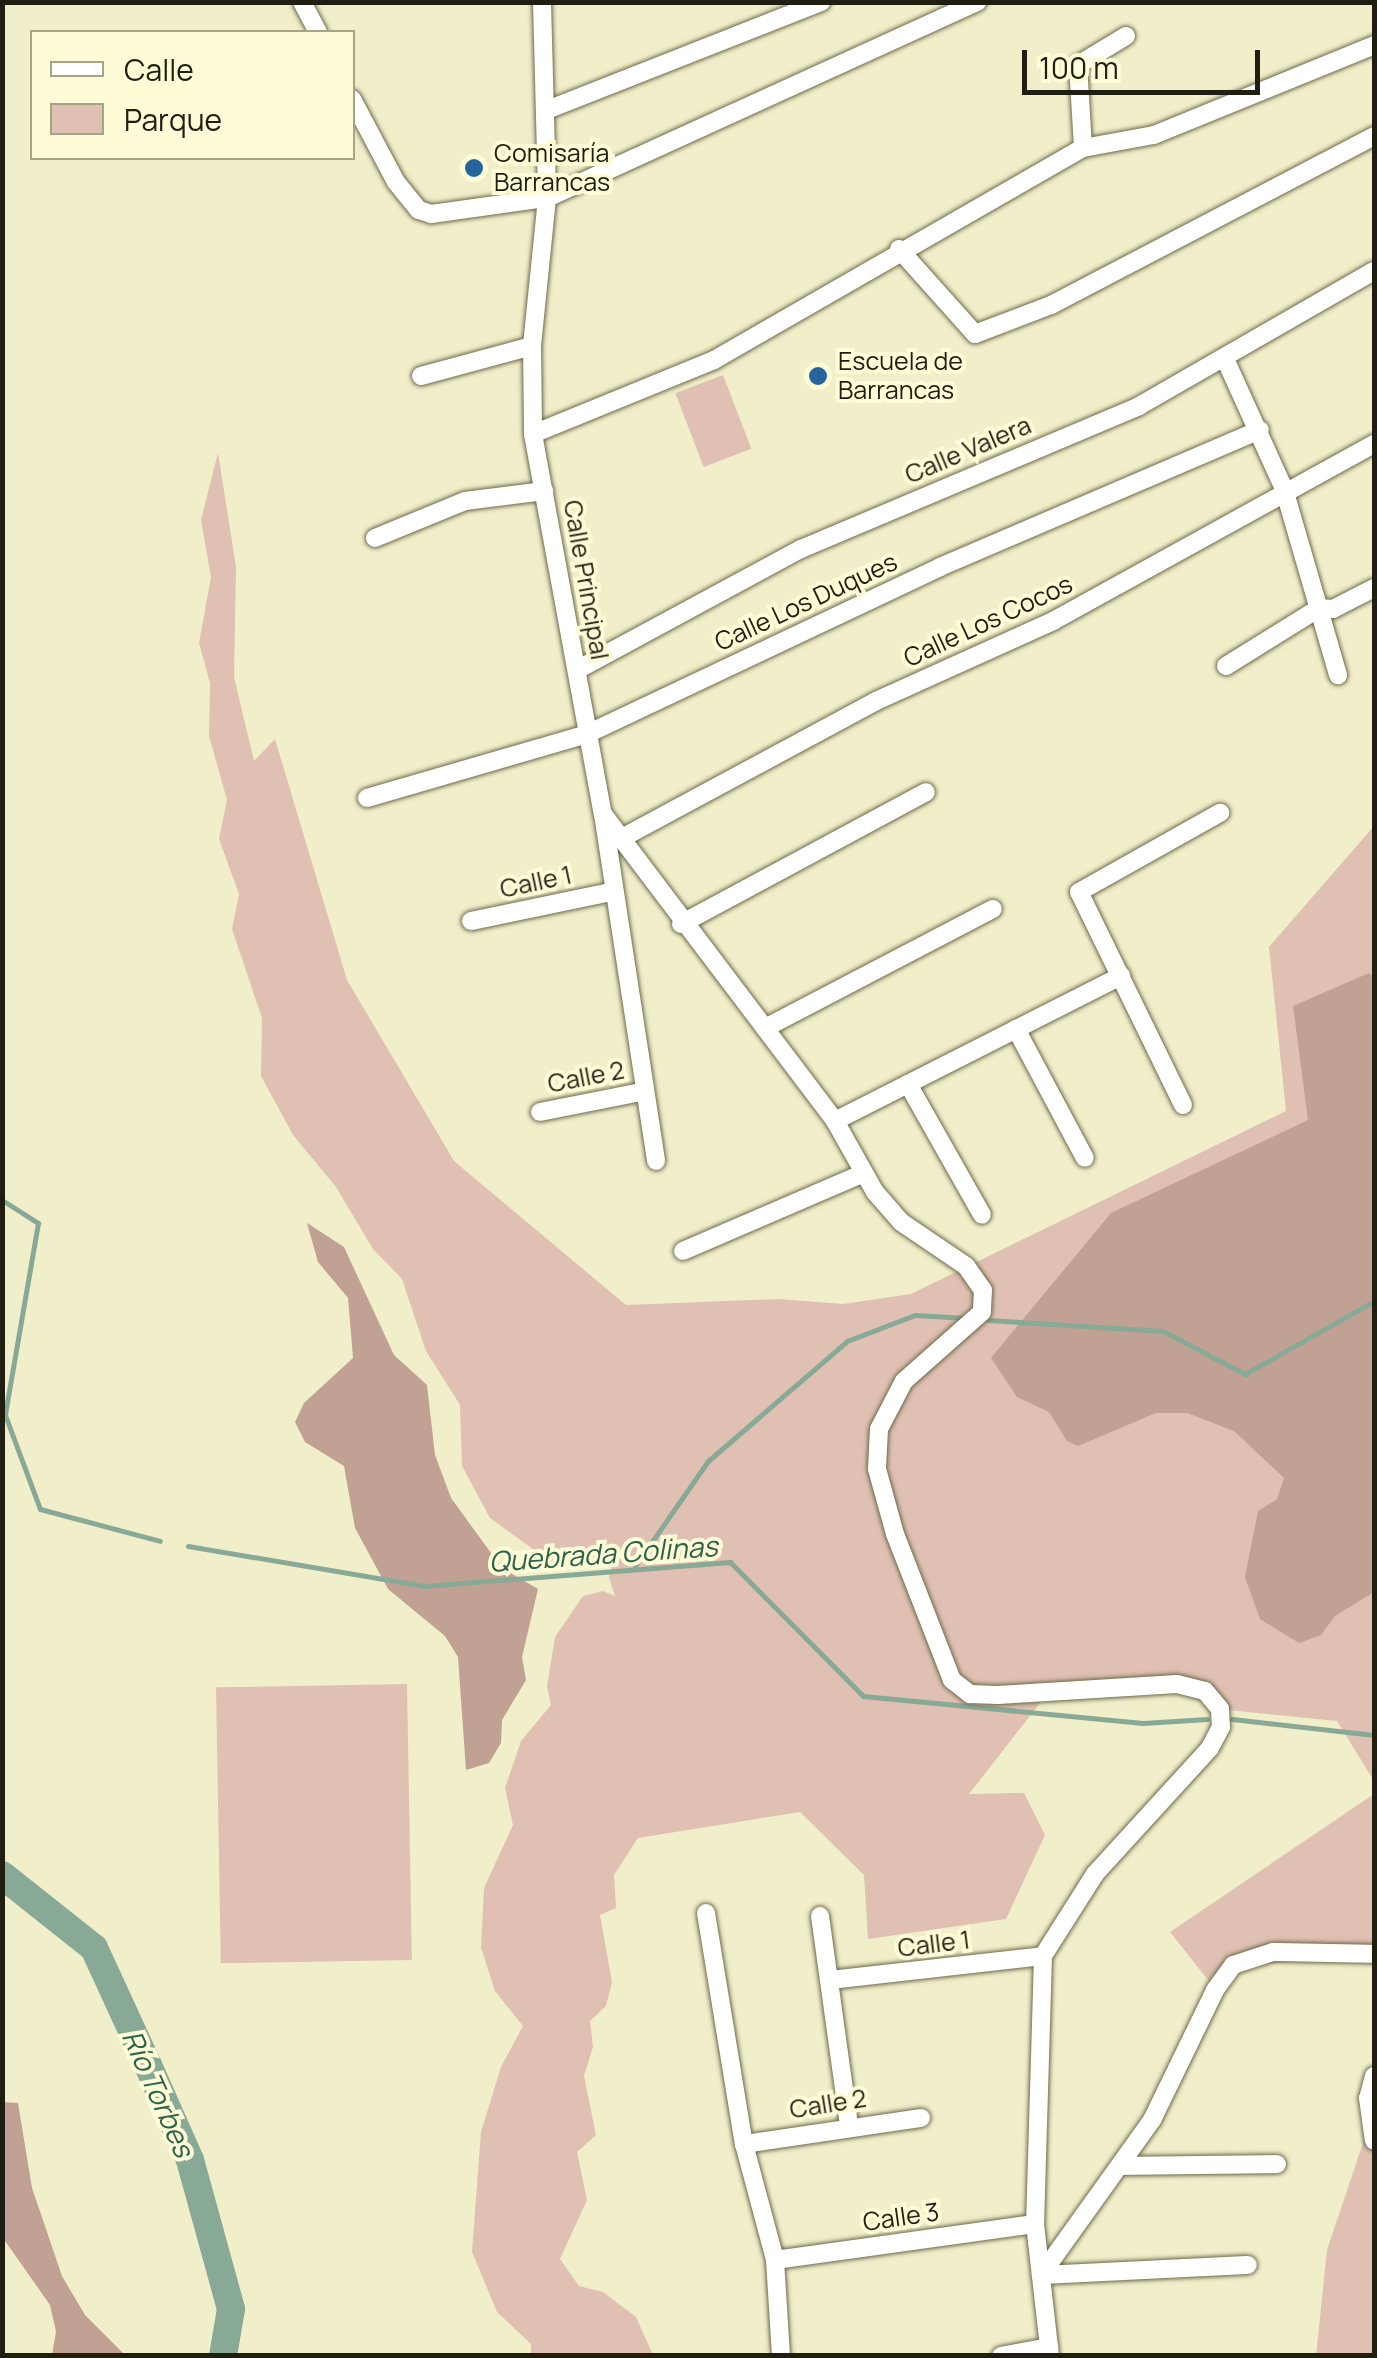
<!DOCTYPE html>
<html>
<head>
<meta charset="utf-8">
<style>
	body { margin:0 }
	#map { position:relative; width:1377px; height:2358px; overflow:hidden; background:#f1eeca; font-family:Manrope,sans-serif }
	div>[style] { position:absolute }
	.green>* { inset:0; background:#e0c0b2; transform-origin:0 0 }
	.forest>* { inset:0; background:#c1a193 }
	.stream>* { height:5px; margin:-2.5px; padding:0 2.5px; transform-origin:2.5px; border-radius:2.5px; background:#89a997 }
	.river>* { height:28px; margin:-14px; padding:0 14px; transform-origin:14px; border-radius:14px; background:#89a997 }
	.roads { filter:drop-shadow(0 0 2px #6d6a4a) drop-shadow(0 0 2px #6d6a4a) }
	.minor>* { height:18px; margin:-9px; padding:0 9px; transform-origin:9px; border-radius:9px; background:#fff }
	.dots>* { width:28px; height:28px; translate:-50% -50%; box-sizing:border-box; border:5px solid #fefbd7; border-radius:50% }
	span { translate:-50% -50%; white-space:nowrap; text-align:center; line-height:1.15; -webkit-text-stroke:8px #fefbd7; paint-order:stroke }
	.poi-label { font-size:25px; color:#201e11 }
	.left { translate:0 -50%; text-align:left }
	.street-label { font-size:25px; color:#201e11 }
	.water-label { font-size:28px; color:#2b6248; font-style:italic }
	.frame { position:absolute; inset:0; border:5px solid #201e11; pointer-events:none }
	.legend { position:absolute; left:30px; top:30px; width:325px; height:130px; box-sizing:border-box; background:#fefbd7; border:2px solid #a5a388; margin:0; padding:12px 18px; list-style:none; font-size:30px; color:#201e11 }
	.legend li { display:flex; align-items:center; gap:20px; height:50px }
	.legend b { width:50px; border:2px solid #a5a388 }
	.scale { position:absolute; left:1022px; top:50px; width:238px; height:45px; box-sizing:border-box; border:5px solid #201e11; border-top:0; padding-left:12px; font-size:30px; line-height:35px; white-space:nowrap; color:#201e11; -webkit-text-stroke:8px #fefbd7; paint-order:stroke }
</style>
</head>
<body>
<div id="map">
	<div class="green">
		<div style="left:723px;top:375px;width:79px;height:51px;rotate:69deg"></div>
		<div style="clip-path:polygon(218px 453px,236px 567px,234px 677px,254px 761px,275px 739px,347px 980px,454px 1161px,626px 1305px,778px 1299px,843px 1304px,911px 1294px,1286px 1111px,1269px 947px,1374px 826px,1374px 1781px,1337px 1721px,1219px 1709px,1204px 1692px,1047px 1694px,969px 1794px,1024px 1793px,1045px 1835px,1006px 1919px,868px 1939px,864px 1875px,800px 1812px,638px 1838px,614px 1875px,616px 1908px,600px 1915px,612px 1982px,606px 2006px,590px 2021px,593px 2047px,584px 2076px,596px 2135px,577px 2152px,587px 2200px,560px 2259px,579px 2286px,603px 2292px,636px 2317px,653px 2355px,531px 2355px,531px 2344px,497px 2312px,472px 2252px,481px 2132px,501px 2067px,523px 2026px,495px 1991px,481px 1947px,484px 1888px,513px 1825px,505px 1788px,521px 1741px,551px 1705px,547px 1686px,555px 1637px,583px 1596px,603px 1591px,615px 1596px,609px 1578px,613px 1561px,558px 1567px,490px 1518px,462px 1466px,460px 1405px,426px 1351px,402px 1279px,373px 1249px,336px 1187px,293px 1135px,261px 1076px,262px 1018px,232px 929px,239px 894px,219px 839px,227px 800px,209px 736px,210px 683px,199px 643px,211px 577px,201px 520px)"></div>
		<div style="left:407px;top:1684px;width:276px;height:191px;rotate:89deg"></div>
		<div style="clip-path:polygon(1374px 1794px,1374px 1955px,1234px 1967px,1216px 1990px,1170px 1932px)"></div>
		<div style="clip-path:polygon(1374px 2070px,1374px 2355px,1316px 2356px,1327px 2250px,1368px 2128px)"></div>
	</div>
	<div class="forest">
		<div style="clip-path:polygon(1369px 973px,1374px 977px,1374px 1592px,1335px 1616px,1321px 1635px,1299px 1643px,1260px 1619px,1245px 1577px,1258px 1511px,1277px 1499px,1284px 1478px,1234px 1431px,1187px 1413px,1156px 1413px,1078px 1446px,1067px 1441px,1049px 1412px,1017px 1397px,991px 1358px,1111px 1213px,1308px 1120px,1293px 1006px)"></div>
		<div style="clip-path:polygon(307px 1223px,344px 1247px,394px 1355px,427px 1385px,435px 1455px,451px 1498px,502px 1568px,538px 1589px,522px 1657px,526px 1680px,502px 1720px,501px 1743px,489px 1763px,466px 1770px,458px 1657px,445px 1636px,388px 1589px,355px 1528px,344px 1466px,305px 1442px,295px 1422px,304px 1403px,353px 1358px,348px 1298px,318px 1262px)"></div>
		<div style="clip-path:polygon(2px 2102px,18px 2103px,32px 2188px,62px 2276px,85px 2315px,125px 2355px,52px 2355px,56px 2332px,50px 2305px,3px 2238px)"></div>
	</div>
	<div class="stream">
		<div style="left:2px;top:1200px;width:43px;rotate:32.6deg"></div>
		<div style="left:38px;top:1223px;width:195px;rotate:99.8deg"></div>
		<div style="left:5px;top:1415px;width:100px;rotate:69.6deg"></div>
		<div style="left:40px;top:1509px;width:124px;rotate:14.9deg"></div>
		<div style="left:988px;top:1320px;width:175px;rotate:3.6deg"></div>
		<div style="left:1163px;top:1331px;width:93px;rotate:27.7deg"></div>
		<div style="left:1245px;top:1374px;width:148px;rotate:-29.5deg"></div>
		<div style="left:188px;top:1546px;width:240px;rotate:9.6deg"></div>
		<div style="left:425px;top:1586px;width:306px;rotate:-4.5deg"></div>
		<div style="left:730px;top:1562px;width:189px;rotate:45.2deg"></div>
		<div style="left:863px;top:1696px;width:281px;rotate:5.5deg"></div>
		<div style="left:1143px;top:1723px;width:64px;rotate:-3.6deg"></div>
		<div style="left:635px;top:1566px;width:128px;rotate:-55.2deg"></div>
		<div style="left:708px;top:1461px;width:184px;rotate:-40.8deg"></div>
		<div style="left:847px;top:1341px;width:73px;rotate:-20.9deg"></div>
		<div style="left:915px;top:1315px;width:52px;rotate:3.3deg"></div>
		<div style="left:1232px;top:1719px;width:143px;rotate:6.4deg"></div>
	</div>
	<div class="river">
		<div style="left:2px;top:1875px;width:117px;rotate:38.4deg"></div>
		<div style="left:94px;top:1948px;width:127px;rotate:65.3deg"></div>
		<div style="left:147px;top:2063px;width:106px;rotate:66.1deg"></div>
		<div style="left:190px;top:2160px;width:155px;rotate:74.6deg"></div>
		<div style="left:231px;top:2309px;width:48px;rotate:99.7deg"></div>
	</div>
	<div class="roads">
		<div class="minor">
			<div style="left:302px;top:2px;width:34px;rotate:62deg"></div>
			<div style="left:542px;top:2px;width:196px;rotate:88.5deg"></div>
			<div style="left:547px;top:198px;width:149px;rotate:95.8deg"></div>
			<div style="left:532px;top:346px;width:88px;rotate:89.3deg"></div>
			<div style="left:533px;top:434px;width:386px;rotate:79.6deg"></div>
			<div style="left:603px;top:814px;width:351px;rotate:81.3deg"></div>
			<div style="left:352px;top:99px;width:94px;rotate:62.1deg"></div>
			<div style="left:396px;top:182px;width:36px;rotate:51deg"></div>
			<div style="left:419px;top:210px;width:13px;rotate:18deg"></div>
			<div style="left:431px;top:214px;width:117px;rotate:-7.9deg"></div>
			<div style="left:547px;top:198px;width:473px;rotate:-24.5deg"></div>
			<div style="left:547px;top:110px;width:295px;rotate:-21.5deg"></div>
			<div style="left:1083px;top:148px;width:72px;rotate:-10.4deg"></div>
			<div style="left:1154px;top:135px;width:238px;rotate:-22.2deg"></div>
			<div style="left:899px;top:249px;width:114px;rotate:48.2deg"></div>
			<div style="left:975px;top:334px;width:81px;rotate:-20.9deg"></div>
			<div style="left:1051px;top:305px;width:365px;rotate:-27.6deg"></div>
			<div style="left:1226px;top:361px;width:141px;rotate:65.6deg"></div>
			<div style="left:1284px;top:489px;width:194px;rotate:73.8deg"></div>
			<div style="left:421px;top:376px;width:115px;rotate:-15.1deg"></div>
			<div style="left:533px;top:434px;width:196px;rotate:-22.2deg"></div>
			<div style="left:714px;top:360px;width:426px;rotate:-29.9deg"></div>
			<div style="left:1083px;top:148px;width:83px;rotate:-93.4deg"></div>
			<div style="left:1078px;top:65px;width:56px;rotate:-31.1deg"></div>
			<div style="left:375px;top:538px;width:97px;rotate:-22.3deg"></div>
			<div style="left:465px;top:501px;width:80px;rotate:-7.2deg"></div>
			<div style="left:1226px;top:666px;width:110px;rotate:-31.9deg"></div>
			<div style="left:1319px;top:608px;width:14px;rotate:4deg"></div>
			<div style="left:1333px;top:609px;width:46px;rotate:-27.1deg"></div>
			<div style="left:577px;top:670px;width:255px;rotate:-28.4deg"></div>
			<div style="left:801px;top:549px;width:367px;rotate:-22.9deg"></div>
			<div style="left:1139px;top:406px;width:271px;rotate:-29.9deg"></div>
			<div style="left:367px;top:798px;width:229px;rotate:-16.2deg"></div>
			<div style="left:587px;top:734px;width:391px;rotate:-25.3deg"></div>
			<div style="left:940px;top:567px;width:348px;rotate:-23.2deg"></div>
			<div style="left:603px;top:814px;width:385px;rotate:52.9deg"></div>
			<div style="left:835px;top:1121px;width:81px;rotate:60.6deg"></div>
			<div style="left:875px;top:1192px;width:40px;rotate:49deg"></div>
			<div style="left:901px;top:1222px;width:78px;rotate:34.1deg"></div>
			<div style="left:966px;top:1266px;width:29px;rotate:55deg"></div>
			<div style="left:983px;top:1290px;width:22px;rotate:93deg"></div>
			<div style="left:982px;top:1312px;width:104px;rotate:138.5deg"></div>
			<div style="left:904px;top:1381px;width:54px;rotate:117.5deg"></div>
			<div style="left:879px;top:1429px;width:40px;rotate:92.9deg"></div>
			<div style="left:877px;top:1469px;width:67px;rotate:74.5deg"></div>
			<div style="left:895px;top:1534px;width:157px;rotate:68.7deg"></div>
			<div style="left:952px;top:1680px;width:23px;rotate:38deg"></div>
			<div style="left:970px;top:1694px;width:28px;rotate:2deg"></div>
			<div style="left:998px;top:1695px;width:179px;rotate:-3.5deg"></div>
			<div style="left:1177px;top:1684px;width:29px;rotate:14deg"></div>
			<div style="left:1205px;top:1691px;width:23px;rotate:50deg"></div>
			<div style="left:1220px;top:1709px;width:18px;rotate:87deg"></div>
			<div style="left:1221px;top:1727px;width:24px;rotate:118deg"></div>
			<div style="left:1210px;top:1748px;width:171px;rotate:132.4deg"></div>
			<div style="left:1095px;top:1874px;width:97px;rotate:122.4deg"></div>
			<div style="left:1043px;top:1956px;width:268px;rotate:91.7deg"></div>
			<div style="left:1035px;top:2224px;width:133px;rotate:83.5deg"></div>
			<div style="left:620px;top:839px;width:291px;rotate:-28.3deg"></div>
			<div style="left:876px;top:701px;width:194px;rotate:-24.3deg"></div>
			<div style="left:1053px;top:621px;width:367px;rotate:-28.9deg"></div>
			<div style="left:471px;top:921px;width:143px;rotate:-11.7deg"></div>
			<div style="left:681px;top:924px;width:278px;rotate:-28.3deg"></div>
			<div style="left:765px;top:1028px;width:257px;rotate:-27.6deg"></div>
			<div style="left:1016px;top:1029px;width:146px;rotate:61.9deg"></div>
			<div style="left:908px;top:1084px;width:150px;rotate:60.5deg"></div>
			<div style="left:1183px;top:1105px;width:237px;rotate:-116deg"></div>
			<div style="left:1079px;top:892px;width:162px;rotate:-29.3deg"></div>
			<div style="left:540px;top:1112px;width:103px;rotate:-11.2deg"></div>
			<div style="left:835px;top:1121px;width:321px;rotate:-26.9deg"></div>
			<div style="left:683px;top:1251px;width:195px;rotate:-23.3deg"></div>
			<div style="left:706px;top:1913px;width:234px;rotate:80.7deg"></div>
			<div style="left:744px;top:2144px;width:120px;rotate:75deg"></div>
			<div style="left:775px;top:2260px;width:96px;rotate:86.4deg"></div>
			<div style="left:820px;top:1916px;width:210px;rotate:82.1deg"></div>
			<div style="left:830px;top:1980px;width:214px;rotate:-6.4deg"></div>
			<div style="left:1374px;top:2076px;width:23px;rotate:105deg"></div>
			<div style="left:1368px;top:2098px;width:43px;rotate:82.1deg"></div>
			<div style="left:744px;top:2144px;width:179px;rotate:-8.4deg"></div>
			<div style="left:1123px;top:2166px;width:154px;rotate:-0.7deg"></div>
			<div style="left:775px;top:2260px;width:262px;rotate:-7.9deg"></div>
			<div style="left:1041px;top:2275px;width:191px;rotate:-54.4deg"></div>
			<div style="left:1152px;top:2120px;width:144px;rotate:-64.1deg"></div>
			<div style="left:1215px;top:1990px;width:31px;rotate:-54deg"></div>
			<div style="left:1233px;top:1965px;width:42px;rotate:-18deg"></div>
			<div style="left:1273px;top:1952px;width:101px;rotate:1.1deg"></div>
			<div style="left:1041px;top:2275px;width:207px;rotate:-2.8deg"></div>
			<div style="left:1001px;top:2356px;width:49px;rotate:-10.6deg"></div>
		</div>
	</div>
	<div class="dots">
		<div style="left:474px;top:168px;background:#25659b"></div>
		<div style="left:818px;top:376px;background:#25659b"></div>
	</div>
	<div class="poi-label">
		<span class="left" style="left:494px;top:168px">Comisaría<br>Barrancas</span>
		<span class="left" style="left:838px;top:376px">Escuela de<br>Barrancas</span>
	</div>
	<div class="street-label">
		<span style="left:968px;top:450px;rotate:-23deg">Calle Valera</span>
		<span style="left:586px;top:580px;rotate:80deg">Calle Principal</span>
		<span style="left:806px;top:602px;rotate:-25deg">Calle Los Duques</span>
		<span style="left:988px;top:621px;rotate:-25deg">Calle Los Cocos</span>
		<span style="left:536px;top:882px;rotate:-12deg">Calle 1</span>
		<span style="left:586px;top:1077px;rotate:-11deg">Calle 2</span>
		<span style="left:934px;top:1944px;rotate:-7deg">Calle 1</span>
		<span style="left:828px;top:2104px;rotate:-9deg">Calle 2</span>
		<span style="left:901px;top:2217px;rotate:-8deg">Calle 3</span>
	</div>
	<div class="water-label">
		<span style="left:603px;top:1553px;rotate:-4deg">Quebrada Colinas</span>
		<span style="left:159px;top:2093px;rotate:66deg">Río Torbes</span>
	</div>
	<div class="frame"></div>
	<ul class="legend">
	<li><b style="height:12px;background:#fff"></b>Calle</li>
	<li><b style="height:28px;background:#e0c0b2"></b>Parque</li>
	</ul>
	<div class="scale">100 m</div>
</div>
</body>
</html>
